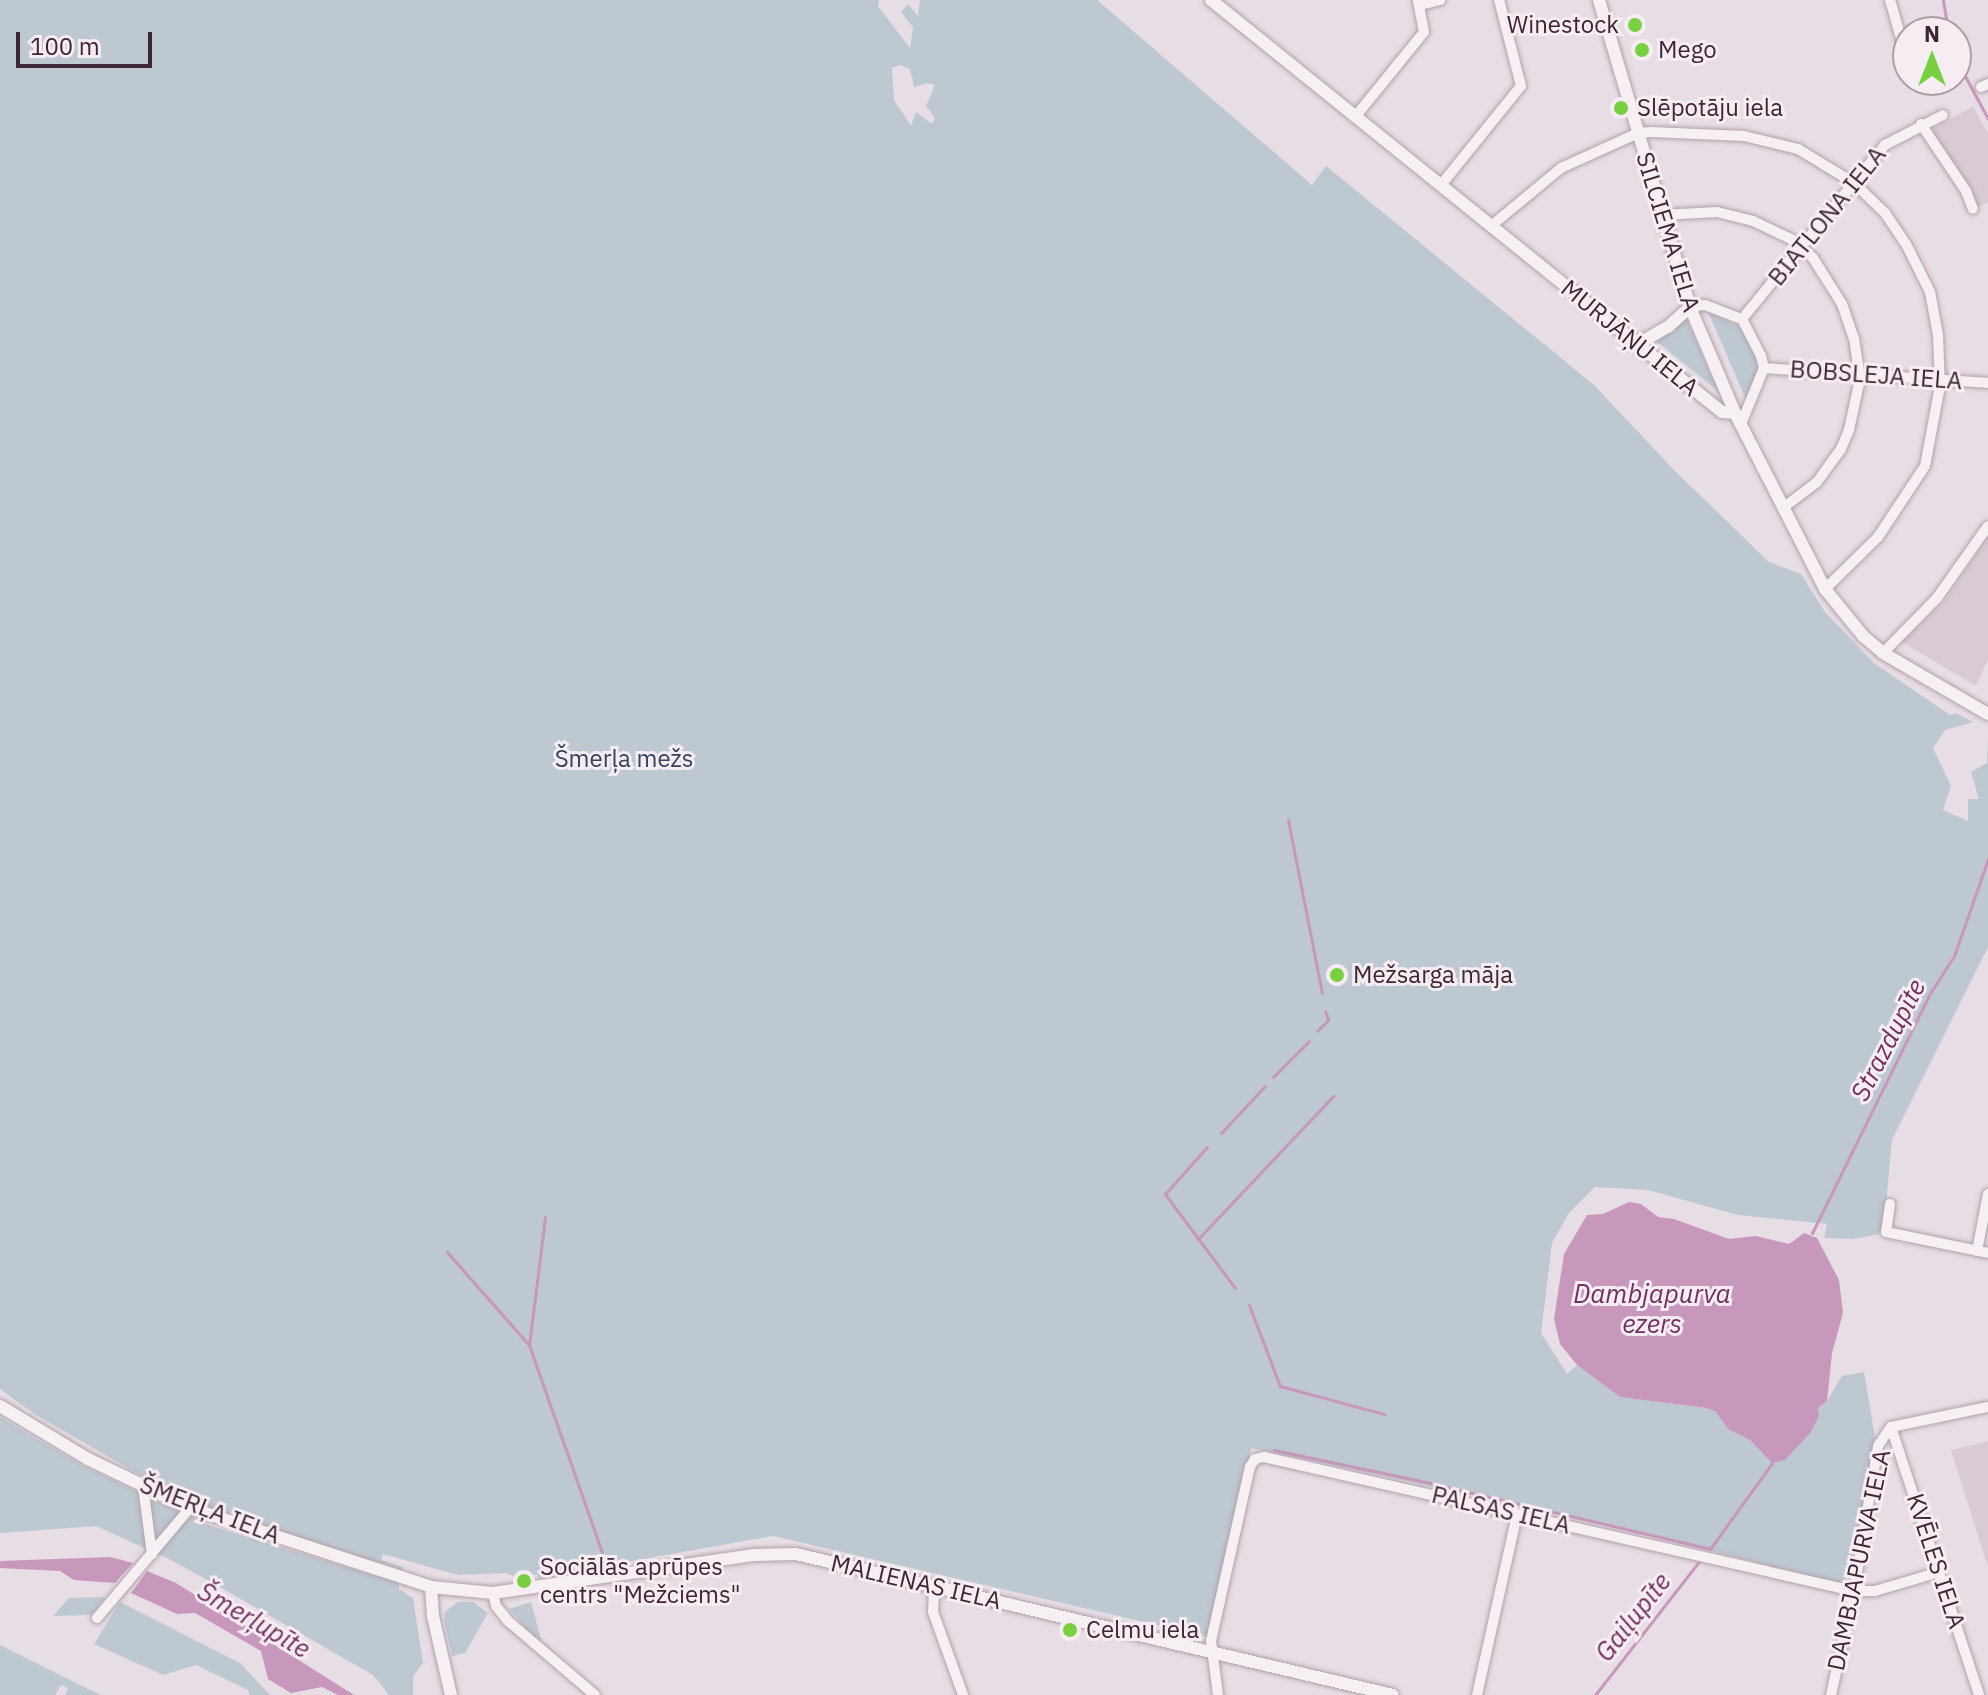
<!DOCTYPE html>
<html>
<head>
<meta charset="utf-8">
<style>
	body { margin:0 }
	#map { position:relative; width:1988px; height:1695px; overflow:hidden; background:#e7dde4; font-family:"IBM Plex Sans",sans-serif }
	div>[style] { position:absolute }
	.built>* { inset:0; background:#d9cbd4 }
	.green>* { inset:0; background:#bec8d1 }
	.water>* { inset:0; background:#c897bc }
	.stream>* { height:3px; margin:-1.5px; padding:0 1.5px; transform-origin:1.5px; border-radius:1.5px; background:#c897bc }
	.roads { filter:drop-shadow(0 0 2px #b1a2ac) drop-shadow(0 0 2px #b1a2ac) }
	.minor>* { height:10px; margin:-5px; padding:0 5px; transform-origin:5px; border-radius:5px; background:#f6f0f3 }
	.tertiary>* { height:12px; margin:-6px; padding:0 6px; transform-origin:6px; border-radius:6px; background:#f6f0f3 }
	.dots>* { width:22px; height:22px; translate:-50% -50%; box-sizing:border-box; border:4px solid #f5edf2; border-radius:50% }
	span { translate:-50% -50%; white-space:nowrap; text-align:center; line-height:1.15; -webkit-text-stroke:6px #f5edf2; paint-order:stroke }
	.poi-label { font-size:24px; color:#3e2635 }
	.right { translate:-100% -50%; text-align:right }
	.left { translate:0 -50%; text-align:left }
	.street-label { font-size:24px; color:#3e2635 }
	.park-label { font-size:24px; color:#33455a }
	.water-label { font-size:26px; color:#73305f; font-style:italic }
	.north { position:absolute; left:1892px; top:16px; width:80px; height:80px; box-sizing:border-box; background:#f5edf2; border:2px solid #ac9da6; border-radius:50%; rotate:0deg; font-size:22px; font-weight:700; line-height:32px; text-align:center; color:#3e2635 }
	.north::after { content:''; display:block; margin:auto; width:28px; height:36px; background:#79d03f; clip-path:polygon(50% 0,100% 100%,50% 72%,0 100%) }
	.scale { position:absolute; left:16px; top:32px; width:136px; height:36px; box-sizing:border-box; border:4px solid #3e2635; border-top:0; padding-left:10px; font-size:24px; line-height:28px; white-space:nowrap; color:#3e2635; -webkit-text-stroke:6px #f5edf2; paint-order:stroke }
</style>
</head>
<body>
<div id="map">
	<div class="built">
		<div style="clip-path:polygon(1973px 106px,1988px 134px,1988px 202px,1978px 207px,1930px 131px)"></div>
		<div style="clip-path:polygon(1988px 537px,1988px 659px,1976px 686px,1902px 642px,1946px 600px)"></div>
		<div style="clip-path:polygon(1988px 1441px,1988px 1567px,1951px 1450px)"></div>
	</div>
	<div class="green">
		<div style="clip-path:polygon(evenodd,0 0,879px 0,878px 6px,910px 48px,913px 27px,901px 12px,908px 4px,918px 16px,920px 0,1097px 0,1312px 185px,1326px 166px,1594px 385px,1675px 471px,1769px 562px,1801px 574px,1825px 612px,1874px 663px,1950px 715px,1956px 713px,1973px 722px,1945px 730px,1933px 748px,1951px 786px,1943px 810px,1968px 821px,1968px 799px,1979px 799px,1971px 772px,1987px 763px,1988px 739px,1988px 947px,1892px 1140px,1884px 1225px,1880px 1234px,1854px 1239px,1824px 1238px,1827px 1224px,1738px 1215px,1648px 1190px,1595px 1187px,1569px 1213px,1552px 1243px,1541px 1333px,1567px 1374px,1577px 1365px,1620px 1397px,1707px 1408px,1716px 1412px,1728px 1429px,1750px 1440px,1772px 1463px,1819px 1416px,1818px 1408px,1827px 1401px,1842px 1376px,1864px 1372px,1875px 1437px,1849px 1576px,1839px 1583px,1597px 1522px,1251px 1448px,1209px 1637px,773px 1536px,559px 1574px,559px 1577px,538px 1577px,537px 1574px,522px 1580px,506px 1573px,458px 1575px,383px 1554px,381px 1560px,403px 1567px,402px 1570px,189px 1503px,36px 1415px,0 1389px,0 0,900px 65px,910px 69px,914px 87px,928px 83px,935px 85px,926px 106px,935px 118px,932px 124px,916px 112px,911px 126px,894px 100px,892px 68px,900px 65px)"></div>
		<div style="clip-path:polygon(1708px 312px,1743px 328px,1760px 364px,1747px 402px)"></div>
		<div style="clip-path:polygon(1683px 320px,1687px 320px,1718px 391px,1656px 341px)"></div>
		<div style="clip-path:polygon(0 1417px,85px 1467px,211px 1526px,399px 1583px,399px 1589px,413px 1598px,423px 1662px,413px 1677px,413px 1695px,389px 1695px,373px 1675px,218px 1586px,169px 1559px,96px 1526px,0 1533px)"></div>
		<div style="clip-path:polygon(105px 1597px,92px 1615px,53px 1616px,69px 1598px)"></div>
		<div style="clip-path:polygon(120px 1602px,240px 1663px,270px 1695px,250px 1695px,248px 1690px,196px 1665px,163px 1675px,94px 1644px)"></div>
		<div style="clip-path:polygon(458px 1602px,473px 1602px,488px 1613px,465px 1653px,452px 1656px,444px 1620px,445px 1612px)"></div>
		<div style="clip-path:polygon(531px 1602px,541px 1639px,539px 1643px,509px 1609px)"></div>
		<div style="clip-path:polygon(0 1645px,92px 1691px,101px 1695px,65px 1695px,68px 1688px,61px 1685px,55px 1695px,0 1695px)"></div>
	</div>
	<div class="water">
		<div style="clip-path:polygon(1629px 1202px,1641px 1204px,1658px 1217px,1674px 1219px,1729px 1239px,1756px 1236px,1789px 1244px,1804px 1233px,1817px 1238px,1839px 1280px,1843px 1313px,1832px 1353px,1827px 1401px,1818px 1408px,1819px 1416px,1810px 1433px,1785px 1460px,1772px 1463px,1750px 1440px,1728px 1429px,1716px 1412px,1707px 1408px,1620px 1397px,1577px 1365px,1560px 1344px,1554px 1319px,1564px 1254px,1587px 1215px,1603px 1214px)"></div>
		<div style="clip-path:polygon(110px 1557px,133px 1563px,115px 1583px,74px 1580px,60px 1571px,0 1568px,0 1561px)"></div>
		<div style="clip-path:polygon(147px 1571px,176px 1583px,354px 1695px,338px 1695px,322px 1687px,291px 1693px,268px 1679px,261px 1651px,195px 1613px,177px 1614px,131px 1593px)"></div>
	</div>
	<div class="stream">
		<div style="left:1943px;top:0;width:32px;rotate:81deg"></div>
		<div style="left:1956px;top:59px;width:68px;rotate:61.9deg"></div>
		<div style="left:1288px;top:820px;width:176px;rotate:78.9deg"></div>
		<div style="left:1317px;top:1031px;width:16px;rotate:-45deg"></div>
		<div style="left:1328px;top:1020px;width:9px;rotate:-108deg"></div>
		<div style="left:1273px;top:1077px;width:51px;rotate:-45deg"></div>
		<div style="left:1221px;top:1133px;width:64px;rotate:-46.9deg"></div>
		<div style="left:1207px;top:1147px;width:63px;rotate:131.8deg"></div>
		<div style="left:1165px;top:1194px;width:117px;rotate:53.3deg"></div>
		<div style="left:545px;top:1217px;width:129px;rotate:97.1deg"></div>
		<div style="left:529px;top:1345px;width:235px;rotate:70.6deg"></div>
		<div style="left:1812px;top:1233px;width:265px;rotate:-63.8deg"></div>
		<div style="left:1929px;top:995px;width:46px;rotate:-57.3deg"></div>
		<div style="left:1954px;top:956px;width:103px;rotate:-70.7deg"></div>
		<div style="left:1198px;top:1239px;width:197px;rotate:-46.6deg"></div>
		<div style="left:447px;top:1252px;width:124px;rotate:48.6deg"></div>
		<div style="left:1249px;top:1305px;width:87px;rotate:69.1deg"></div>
		<div style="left:1280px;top:1386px;width:108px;rotate:15.1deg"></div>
		<div style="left:1274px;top:1450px;width:160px;rotate:11.9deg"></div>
		<div style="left:1438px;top:1485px;width:279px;rotate:13.2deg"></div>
		<div style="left:1710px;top:1549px;width:106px;rotate:-54.2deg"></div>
		<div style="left:1595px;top:1695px;width:171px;rotate:-52.1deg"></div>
	</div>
	<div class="roads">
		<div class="minor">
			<div style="left:1890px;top:0;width:54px;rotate:73.9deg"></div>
			<div style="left:1420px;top:5px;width:21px;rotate:-14deg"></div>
			<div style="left:1981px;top:87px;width:8px;rotate:-23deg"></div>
			<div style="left:1355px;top:117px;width:109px;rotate:-50.9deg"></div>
			<div style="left:1424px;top:32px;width:33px;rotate:-101deg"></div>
			<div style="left:1921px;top:124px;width:81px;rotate:56.1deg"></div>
			<div style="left:1966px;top:191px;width:19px;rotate:69deg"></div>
			<div style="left:1441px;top:185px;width:127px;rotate:-51.1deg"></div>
			<div style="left:1521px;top:86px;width:89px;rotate:-104.3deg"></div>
			<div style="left:1661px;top:215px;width:56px;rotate:-3.1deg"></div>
			<div style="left:1717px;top:212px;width:37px;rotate:14deg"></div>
			<div style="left:1753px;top:221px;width:42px;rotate:25.3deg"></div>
			<div style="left:1791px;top:239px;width:29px;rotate:41deg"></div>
			<div style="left:1813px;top:258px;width:54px;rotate:57.8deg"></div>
			<div style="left:1842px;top:304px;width:36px;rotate:71deg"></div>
			<div style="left:1854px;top:338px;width:41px;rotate:81.7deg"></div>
			<div style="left:1860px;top:379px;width:52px;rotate:102.2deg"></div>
			<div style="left:1849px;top:430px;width:21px;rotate:113deg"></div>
			<div style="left:1841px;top:449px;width:41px;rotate:126deg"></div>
			<div style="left:1817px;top:482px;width:43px;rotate:142.6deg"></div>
			<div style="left:1491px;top:226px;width:91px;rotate:-39.6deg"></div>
			<div style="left:1561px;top:168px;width:85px;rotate:-24.4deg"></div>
			<div style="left:1638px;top:133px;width:13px;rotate:-4deg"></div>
			<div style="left:1651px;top:132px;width:93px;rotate:2.5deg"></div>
			<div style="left:1744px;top:136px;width:56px;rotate:13.5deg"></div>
			<div style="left:1798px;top:149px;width:66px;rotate:31.3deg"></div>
			<div style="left:1854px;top:183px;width:43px;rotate:44.1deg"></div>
			<div style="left:1885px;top:213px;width:37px;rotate:56deg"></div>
			<div style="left:1906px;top:244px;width:54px;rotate:63.4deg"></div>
			<div style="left:1930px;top:292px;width:44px;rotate:79.5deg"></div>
			<div style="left:1938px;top:335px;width:51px;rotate:87.8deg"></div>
			<div style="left:1940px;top:386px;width:81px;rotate:100.6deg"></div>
			<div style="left:1925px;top:466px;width:85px;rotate:123.5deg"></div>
			<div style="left:1878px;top:537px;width:74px;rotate:135.5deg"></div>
			<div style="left:1690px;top:307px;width:15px;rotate:-8deg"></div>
			<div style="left:1705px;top:305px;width:40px;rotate:21deg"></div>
			<div style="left:1742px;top:319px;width:42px;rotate:62.8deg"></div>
			<div style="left:1761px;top:356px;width:12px;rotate:76deg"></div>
			<div style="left:1764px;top:368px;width:61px;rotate:112.3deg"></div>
			<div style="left:1742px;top:319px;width:225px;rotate:-50.6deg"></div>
			<div style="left:1885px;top:145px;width:65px;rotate:-27.3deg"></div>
			<div style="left:1764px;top:368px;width:225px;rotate:3.8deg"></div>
			<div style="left:1883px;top:653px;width:77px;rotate:-45.5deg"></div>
			<div style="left:1937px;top:598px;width:88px;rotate:-54.7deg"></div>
			<div style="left:1890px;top:1204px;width:28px;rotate:98deg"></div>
			<div style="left:1886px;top:1232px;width:104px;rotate:11.6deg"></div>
			<div style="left:1977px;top:1251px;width:58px;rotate:-79.1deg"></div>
			<div style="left:1891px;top:1427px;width:282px;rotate:71.8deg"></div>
			<div style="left:1891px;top:1427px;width:99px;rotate:-11.7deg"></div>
			<div style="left:143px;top:1486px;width:69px;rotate:82.5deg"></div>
			<div style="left:934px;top:1586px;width:26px;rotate:92deg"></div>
			<div style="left:933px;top:1612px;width:88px;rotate:70.1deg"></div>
			<div style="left:493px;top:1593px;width:13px;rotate:77deg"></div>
			<div style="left:496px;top:1606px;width:19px;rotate:51deg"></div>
			<div style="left:508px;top:1621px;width:114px;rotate:40.4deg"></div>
			<div style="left:97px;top:1618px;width:144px;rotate:-49.8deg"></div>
			<div style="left:1218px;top:1695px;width:54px;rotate:-97.4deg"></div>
			<div style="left:1211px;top:1641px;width:178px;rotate:-77.4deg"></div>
			<div style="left:1250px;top:1467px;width:9px;rotate:-58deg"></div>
			<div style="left:1255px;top:1459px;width:9px;rotate:-13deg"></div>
			<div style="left:1264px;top:1457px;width:605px;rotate:12.8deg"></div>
			<div style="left:1854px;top:1591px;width:21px"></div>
			<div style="left:1875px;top:1591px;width:67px;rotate:-16.5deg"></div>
			<div style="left:1477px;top:1695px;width:185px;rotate:-77.5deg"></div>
			<div style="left:1831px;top:1695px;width:107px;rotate:-77.5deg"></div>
			<div style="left:1854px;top:1591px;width:147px;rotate:-80.6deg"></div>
			<div style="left:1878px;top:1446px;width:23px;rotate:-56deg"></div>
		</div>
		<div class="tertiary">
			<div style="left:1211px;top:0;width:656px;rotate:38.88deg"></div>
			<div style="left:1722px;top:412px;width:13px;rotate:4deg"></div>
			<div style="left:1599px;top:0;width:320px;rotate:73.5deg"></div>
			<div style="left:1690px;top:307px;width:115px;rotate:67deg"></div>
			<div style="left:1735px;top:413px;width:198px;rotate:62.9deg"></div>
			<div style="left:1825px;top:589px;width:60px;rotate:51deg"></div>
			<div style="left:1863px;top:636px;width:26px;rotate:40deg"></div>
			<div style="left:1883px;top:653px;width:121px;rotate:30.2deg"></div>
			<div style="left:1638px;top:344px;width:36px;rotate:-30deg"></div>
			<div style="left:1669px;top:326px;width:28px;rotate:-42deg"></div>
			<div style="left:0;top:1406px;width:103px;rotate:31.1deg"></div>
			<div style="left:88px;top:1459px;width:113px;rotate:25.7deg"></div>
			<div style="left:190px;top:1508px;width:254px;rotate:18.1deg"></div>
			<div style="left:431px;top:1587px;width:62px;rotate:5.5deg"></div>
			<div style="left:493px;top:1593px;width:264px;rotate:-8.3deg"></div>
			<div style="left:754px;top:1555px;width:42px;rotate:-1.4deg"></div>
			<div style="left:796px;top:1554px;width:613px;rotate:13.29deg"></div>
			<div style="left:431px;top:1587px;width:29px;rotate:86deg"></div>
			<div style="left:433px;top:1616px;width:81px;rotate:77.2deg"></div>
		</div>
	</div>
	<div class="dots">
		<div style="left:1635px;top:25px;background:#79d03f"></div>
		<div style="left:1642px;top:50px;background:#79d03f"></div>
		<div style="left:1621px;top:108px;background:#79d03f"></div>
		<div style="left:1337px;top:975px;background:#79d03f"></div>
		<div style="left:524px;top:1581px;background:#79d03f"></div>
		<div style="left:1070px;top:1630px;background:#79d03f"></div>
	</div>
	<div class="poi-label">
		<span class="right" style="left:1619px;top:25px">Winestock</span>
		<span class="left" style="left:1658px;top:50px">Mego</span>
		<span class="left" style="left:1637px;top:108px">Slēpotāju iela</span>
		<span class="left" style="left:1353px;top:975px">Mežsarga māja</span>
		<span class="left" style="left:540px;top:1581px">Sociālās aprūpes<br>centrs "Mežciems"</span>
		<span class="left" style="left:1086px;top:1630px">Celmu iela</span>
	</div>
	<div class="street-label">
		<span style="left:1827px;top:216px;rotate:-51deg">BIATLONA IELA</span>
		<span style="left:1668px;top:232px;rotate:73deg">SILCIEMA IELA</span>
		<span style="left:1630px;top:338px;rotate:39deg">MURJĀŅU IELA</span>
		<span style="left:1876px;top:375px;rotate:4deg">BOBSLEJA IELA</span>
		<span style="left:210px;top:1510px;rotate:21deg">ŠMERĻA IELA</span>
		<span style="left:1501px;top:1510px;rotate:13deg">PALSAS IELA</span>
		<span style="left:1859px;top:1560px;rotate:-78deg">DAMBJAPURVA IELA</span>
		<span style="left:1936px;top:1561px;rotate:72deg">KVĒLES IELA</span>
		<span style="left:916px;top:1582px;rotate:13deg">MALIENAS IELA</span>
	</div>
	<div class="park-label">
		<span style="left:624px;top:759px">Šmerļa mežs</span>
	</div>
	<div class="water-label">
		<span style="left:1888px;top:1040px;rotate:-63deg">Strazdupīte</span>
		<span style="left:1652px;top:1309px">Dambjapurva<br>ezers</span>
		<span style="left:1633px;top:1617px;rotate:-52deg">Gaiļupīte</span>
		<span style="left:254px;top:1620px;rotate:30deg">Šmerļupīte</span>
	</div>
	<div class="north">N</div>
	<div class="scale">100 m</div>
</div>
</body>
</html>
